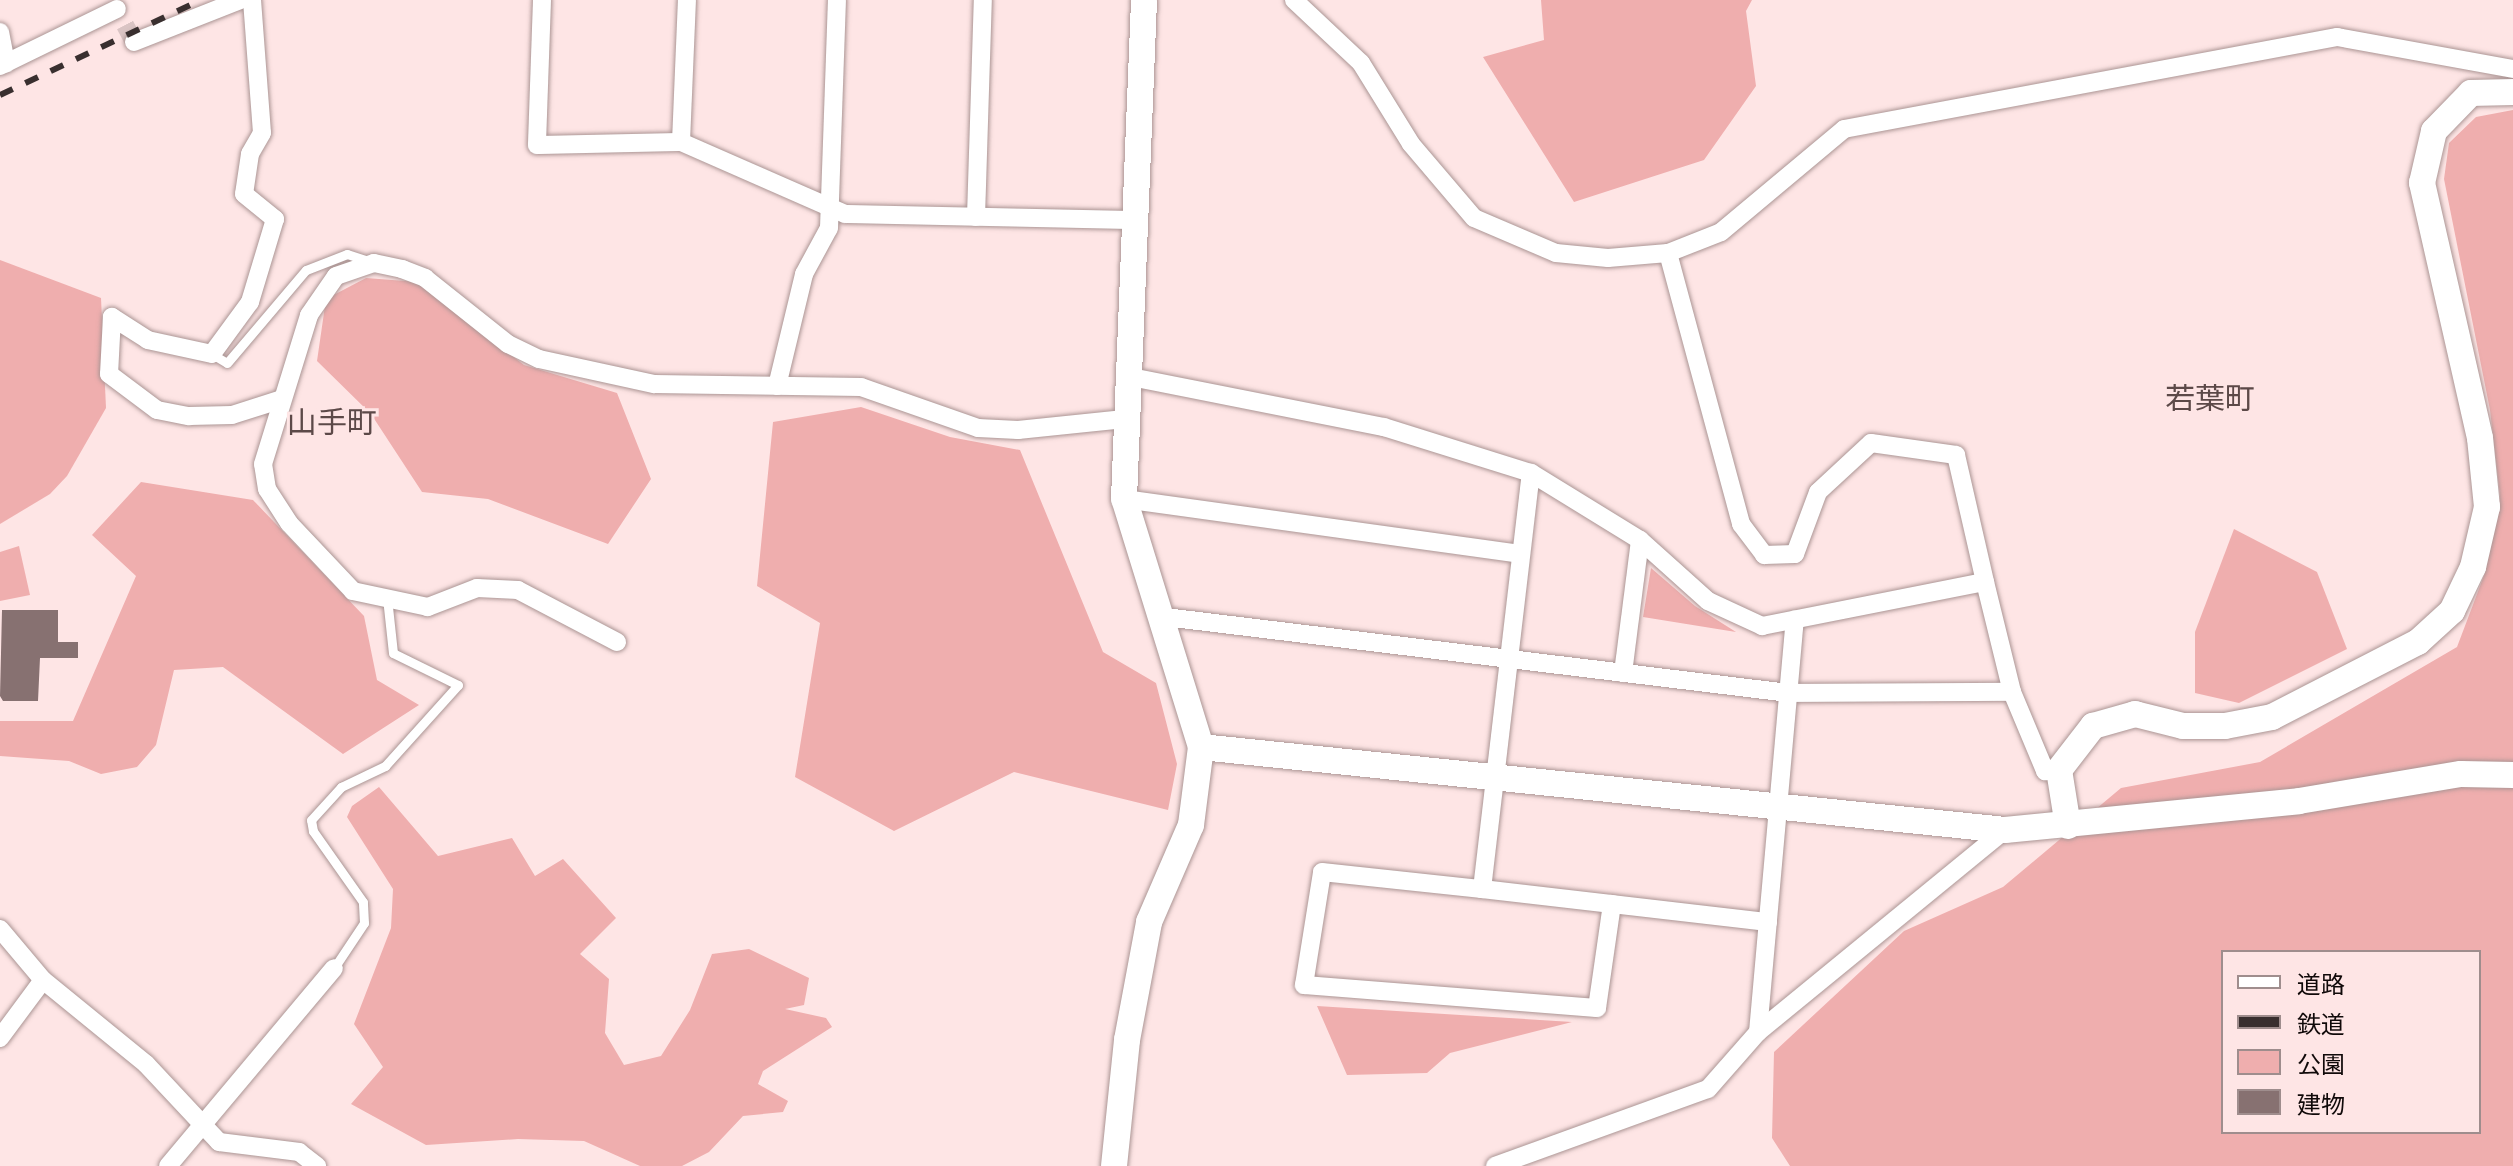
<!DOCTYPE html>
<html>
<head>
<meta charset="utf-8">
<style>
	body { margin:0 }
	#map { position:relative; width:2513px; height:1166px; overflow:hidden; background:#fee5e5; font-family:Roboto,"Noto Sans JP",sans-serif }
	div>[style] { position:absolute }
	.green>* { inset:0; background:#efaeae }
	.building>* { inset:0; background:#877171 }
	.street-tunnel>* { height:18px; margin-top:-9px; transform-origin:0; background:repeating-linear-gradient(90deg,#dac4c4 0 18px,transparent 0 27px) }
	.roads { filter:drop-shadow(0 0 2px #ab9594) drop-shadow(0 0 2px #ab9594) }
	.lane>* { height:9px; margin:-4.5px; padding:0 4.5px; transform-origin:4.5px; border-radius:4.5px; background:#fff }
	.street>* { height:18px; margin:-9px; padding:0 9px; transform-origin:9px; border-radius:9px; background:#fff }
	.secondary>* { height:26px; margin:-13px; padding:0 13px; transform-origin:13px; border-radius:13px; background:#fff }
	.rail>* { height:6px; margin-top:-3px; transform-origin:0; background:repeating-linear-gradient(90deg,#392f2f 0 14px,transparent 0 28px) }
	span { translate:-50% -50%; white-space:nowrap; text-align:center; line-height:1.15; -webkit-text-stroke:6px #fee5e5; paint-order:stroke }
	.quarter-label { font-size:30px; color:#5c4948 }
	.legend { position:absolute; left:2221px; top:950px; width:260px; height:184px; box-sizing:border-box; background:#fee5e5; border:2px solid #9f8d8d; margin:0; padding:10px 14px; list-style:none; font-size:24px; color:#100909 }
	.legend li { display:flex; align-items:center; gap:16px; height:40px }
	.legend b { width:40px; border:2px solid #9f8d8d }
</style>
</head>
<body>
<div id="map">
	<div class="green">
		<div style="clip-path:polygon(1541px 0,1752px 0,1746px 11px,1756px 86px,1704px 160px,1574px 202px,1483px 57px,1544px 40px)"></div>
		<div style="clip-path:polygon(evenodd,2513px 110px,2513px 1166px,1790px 1166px,1772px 1138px,1774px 1052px,1904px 931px,2003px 887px,2121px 788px,2260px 762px,2457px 647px,2485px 573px,2500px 496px,2490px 410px,2444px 179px,2449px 143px,2476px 117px,2513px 110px,2223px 952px,2479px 952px,2479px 1132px,2223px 1132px,2223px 952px)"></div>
		<div style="clip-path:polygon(0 260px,101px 298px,106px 408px,67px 476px,50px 494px,0 524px)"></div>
		<div style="clip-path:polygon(366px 278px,418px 282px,524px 365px,617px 393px,651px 479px,608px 544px,488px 499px,422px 492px,371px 414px,317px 361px,326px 299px)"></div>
		<div style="clip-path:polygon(861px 407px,950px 437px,1020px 450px,1103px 652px,1156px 683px,1177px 764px,1168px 810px,1014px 772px,894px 831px,795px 777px,820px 623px,757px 586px,773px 422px)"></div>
		<div style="clip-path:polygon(141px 482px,253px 500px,364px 616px,377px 680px,419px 705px,343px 754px,223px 667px,174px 670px,156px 745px,137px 767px,101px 774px,69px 761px,0 756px,0 721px,73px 721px,136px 576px,92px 535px)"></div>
		<div style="clip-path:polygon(2234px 529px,2317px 572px,2347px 649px,2239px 703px,2195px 693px,2195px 632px)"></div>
		<div style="clip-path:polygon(19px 546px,30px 595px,0 601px,0 552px)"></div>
		<div style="clip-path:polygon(1651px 568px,1695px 606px,1736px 632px,1643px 617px)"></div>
		<div style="clip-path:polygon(379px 787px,438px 856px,512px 838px,535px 876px,563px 859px,616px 918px,580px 954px,609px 979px,605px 1033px,624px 1065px,661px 1056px,690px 1010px,712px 954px,749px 949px,809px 978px,804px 1005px,785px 1009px,826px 1018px,832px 1027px,763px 1071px,758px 1084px,788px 1101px,783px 1112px,743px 1116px,709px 1152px,682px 1166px,640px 1166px,584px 1141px,518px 1139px,426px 1145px,351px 1104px,383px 1067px,354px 1024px,391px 928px,393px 889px,347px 817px,352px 806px)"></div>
		<div style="clip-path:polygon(1317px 1006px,1572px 1022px,1450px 1053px,1427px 1073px,1347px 1075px)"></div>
	</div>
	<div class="building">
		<div style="clip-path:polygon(2px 610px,58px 610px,58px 642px,78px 642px,78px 658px,40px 658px,38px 701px,3px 701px,0 696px)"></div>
	</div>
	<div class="street-tunnel">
		<div style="left:125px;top:25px;width:19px;rotate:62deg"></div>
	</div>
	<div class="roads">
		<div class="lane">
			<div style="left:212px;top:354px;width:17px;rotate:31deg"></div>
			<div style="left:227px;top:363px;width:122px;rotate:-49.7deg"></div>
			<div style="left:306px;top:270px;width:44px;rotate:-21.3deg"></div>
			<div style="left:347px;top:254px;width:25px;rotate:18deg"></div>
			<div style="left:334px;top:968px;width:54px;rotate:-56.3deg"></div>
			<div style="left:364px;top:923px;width:21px;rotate:-93deg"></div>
			<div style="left:363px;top:902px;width:87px;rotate:-125.2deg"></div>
			<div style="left:313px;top:831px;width:11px;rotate:-100deg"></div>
			<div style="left:311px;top:820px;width:45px;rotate:-47.7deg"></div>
			<div style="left:341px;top:787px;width:49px;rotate:-25.5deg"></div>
			<div style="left:385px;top:766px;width:109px;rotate:-48deg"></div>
			<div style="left:458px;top:685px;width:72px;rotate:-153.8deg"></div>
			<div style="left:393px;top:653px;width:55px;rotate:-96.2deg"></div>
		</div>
		<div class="street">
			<div style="left:252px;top:0;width:133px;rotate:85.7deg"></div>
			<div style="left:262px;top:133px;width:24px;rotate:120deg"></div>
			<div style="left:250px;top:154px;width:40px;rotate:98.5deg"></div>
			<div style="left:244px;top:194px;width:40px;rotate:39deg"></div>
			<div style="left:275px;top:219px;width:87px;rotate:106.8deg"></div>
			<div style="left:250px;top:302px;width:64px;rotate:126.2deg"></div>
			<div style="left:212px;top:354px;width:66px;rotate:-167.7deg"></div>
			<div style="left:148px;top:340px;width:43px;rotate:-147.4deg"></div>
			<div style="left:112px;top:317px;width:57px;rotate:93deg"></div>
			<div style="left:109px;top:374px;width:60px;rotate:36.9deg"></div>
			<div style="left:157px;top:410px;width:33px;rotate:11deg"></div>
			<div style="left:189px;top:416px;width:43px;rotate:-1.3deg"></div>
			<div style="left:232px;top:415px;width:49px;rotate:-17.7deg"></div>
			<div style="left:542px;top:0;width:145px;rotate:92deg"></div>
			<div style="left:537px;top:145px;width:144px;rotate:-1.2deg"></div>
			<div style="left:681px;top:142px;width:179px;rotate:23.7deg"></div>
			<div style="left:845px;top:214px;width:288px;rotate:1.2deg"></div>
			<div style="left:1294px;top:0;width:92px;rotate:43.2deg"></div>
			<div style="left:1361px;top:63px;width:95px;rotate:58.3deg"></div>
			<div style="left:1411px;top:144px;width:97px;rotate:49.6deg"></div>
			<div style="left:1474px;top:218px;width:89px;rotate:23.1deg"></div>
			<div style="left:1556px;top:253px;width:52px;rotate:5.5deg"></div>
			<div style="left:1608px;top:258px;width:60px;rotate:-4.8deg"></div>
			<div style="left:1668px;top:253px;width:57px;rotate:-21.6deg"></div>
			<div style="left:1721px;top:232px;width:160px;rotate:-39.9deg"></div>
			<div style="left:1844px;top:129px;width:502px;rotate:-10.57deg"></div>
			<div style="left:2337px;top:37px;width:179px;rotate:10.3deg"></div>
			<div style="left:0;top:32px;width:32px;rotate:79deg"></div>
			<div style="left:134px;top:42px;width:114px;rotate:-21.6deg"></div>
			<div style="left:0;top:66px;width:130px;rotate:-26deg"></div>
			<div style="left:681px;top:142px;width:142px;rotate:-87.6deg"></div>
			<div style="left:976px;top:217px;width:217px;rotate:-88.2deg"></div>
			<div style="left:1668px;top:253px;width:281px;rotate:74.9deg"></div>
			<div style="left:1741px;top:524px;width:39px;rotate:53deg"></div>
			<div style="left:1764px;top:555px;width:31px;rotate:-2deg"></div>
			<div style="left:1795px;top:554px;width:66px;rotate:-69.6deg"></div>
			<div style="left:1818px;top:492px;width:72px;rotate:-42.8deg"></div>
			<div style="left:1871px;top:443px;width:86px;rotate:8deg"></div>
			<div style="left:1956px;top:455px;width:130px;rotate:77.1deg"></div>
			<div style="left:1126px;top:376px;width:263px;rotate:11.2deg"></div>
			<div style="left:1384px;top:427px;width:154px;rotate:17.4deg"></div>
			<div style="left:1531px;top:473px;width:128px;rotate:31.6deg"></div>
			<div style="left:1640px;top:540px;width:91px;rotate:41.9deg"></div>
			<div style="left:1708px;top:601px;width:60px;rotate:24.8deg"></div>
			<div style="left:1762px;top:626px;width:227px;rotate:-11.2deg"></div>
			<div style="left:1985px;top:582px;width:113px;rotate:76.2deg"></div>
			<div style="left:2012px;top:692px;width:86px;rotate:67.3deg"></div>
			<div style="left:2045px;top:771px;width:14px;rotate:-4deg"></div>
			<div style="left:777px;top:386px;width:115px;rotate:-76.4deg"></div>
			<div style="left:804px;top:274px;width:52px;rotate:-61.5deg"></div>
			<div style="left:829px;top:228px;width:228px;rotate:-88deg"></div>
			<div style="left:1124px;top:499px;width:398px;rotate:7.9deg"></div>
			<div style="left:1157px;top:616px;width:637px;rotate:6.95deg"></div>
			<div style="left:1789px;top:693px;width:223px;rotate:-0.3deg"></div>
			<div style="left:617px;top:642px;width:112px;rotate:-152.3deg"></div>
			<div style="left:518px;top:590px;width:41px;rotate:-177.2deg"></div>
			<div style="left:477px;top:588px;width:53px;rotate:158.8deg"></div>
			<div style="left:428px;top:607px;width:77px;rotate:-168deg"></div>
			<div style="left:353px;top:591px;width:93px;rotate:-133.3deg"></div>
			<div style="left:289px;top:523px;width:40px;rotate:-122.9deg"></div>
			<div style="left:267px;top:489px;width:25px;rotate:-99deg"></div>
			<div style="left:263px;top:464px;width:156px;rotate:-72.8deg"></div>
			<div style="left:309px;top:315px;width:47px;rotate:-55.3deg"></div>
			<div style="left:336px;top:276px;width:40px;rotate:-18.9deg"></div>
			<div style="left:374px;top:263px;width:29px;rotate:12deg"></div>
			<div style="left:402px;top:269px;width:25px;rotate:21deg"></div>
			<div style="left:425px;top:278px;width:106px;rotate:38.5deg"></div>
			<div style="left:508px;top:344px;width:34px;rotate:26deg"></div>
			<div style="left:539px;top:359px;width:118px;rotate:12.3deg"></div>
			<div style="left:654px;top:384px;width:207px;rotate:0.8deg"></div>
			<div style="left:861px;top:387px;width:124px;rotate:19.3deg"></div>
			<div style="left:978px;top:428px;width:40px;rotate:2.9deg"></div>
			<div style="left:1018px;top:430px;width:107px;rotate:-5.9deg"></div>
			<div style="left:1623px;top:673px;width:134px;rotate:-82.7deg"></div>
			<div style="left:1482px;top:889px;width:419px;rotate:-83.3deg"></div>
			<div style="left:1612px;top:904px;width:105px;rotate:98.2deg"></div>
			<div style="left:1597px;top:1008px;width:294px;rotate:-175.5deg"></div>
			<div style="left:1304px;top:985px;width:114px;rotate:-80.9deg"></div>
			<div style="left:1322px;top:872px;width:161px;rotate:6.1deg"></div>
			<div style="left:1482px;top:889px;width:288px;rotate:6.6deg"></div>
			<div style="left:0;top:929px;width:67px;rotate:49.9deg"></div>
			<div style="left:43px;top:980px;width:133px;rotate:39.2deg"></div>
			<div style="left:146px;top:1064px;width:107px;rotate:46.9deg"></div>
			<div style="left:219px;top:1142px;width:81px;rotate:7.1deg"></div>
			<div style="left:299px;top:1152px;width:23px;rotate:38deg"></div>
			<div style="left:1758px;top:1032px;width:414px;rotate:-84.9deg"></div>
			<div style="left:0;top:1038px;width:72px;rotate:-53.4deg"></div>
			<div style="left:168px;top:1166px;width:258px;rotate:-50deg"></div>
			<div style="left:1495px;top:1166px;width:226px;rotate:-19.9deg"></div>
			<div style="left:1708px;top:1089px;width:76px;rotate:-48.7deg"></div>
			<div style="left:1758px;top:1032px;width:319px;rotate:-39.3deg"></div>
		</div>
		<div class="secondary">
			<div style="left:1201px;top:747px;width:808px;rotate:5.89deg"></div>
			<div style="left:2005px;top:830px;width:295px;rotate:-5.6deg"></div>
			<div style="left:2299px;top:801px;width:164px;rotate:-9.5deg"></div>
			<div style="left:2461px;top:774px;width:52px;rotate:1.1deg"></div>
			<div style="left:2068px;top:826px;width:57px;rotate:-99.1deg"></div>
			<div style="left:2059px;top:770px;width:56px;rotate:-52.3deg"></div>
			<div style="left:2093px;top:726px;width:44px;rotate:-15.9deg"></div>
			<div style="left:2135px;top:714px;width:49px;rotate:14deg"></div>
			<div style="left:2183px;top:726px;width:42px"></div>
			<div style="left:2225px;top:726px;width:48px;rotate:-10.8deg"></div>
			<div style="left:2272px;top:717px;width:164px;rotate:-27.2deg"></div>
			<div style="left:2418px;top:642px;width:46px;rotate:-42.4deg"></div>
			<div style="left:2452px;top:611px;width:49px;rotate:-64.5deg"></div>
			<div style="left:2473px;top:567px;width:62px;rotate:-76.9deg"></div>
			<div style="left:2487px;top:507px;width:69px;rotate:-95.8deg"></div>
			<div style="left:2480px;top:438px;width:262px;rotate:-102.8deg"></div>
			<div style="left:2422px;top:183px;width:53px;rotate:-77deg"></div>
			<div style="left:2434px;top:131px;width:53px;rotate:-45.8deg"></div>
			<div style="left:2471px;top:93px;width:42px;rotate:-1.4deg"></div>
			<div style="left:1114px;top:1166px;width:127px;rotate:-84.1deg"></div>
			<div style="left:1127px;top:1040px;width:120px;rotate:-79.4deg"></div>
			<div style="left:1149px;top:922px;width:106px;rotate:-66.6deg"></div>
			<div style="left:1191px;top:825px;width:79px;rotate:-82.7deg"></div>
			<div style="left:1201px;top:747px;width:260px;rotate:-107.2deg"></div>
			<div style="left:1124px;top:499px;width:499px;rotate:-87.7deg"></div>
		</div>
	</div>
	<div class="rail">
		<div style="left:0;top:95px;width:222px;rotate:-25.3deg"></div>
	</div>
	<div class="quarter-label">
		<span style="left:2210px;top:399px">若葉町</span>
		<span style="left:332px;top:423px">山手町</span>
	</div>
	<ul class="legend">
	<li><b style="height:10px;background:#fff"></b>道路</li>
	<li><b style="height:10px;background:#392f2f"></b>鉄道</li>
	<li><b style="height:22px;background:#efaeae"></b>公園</li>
	<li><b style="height:22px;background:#877171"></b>建物</li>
	</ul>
</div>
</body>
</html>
